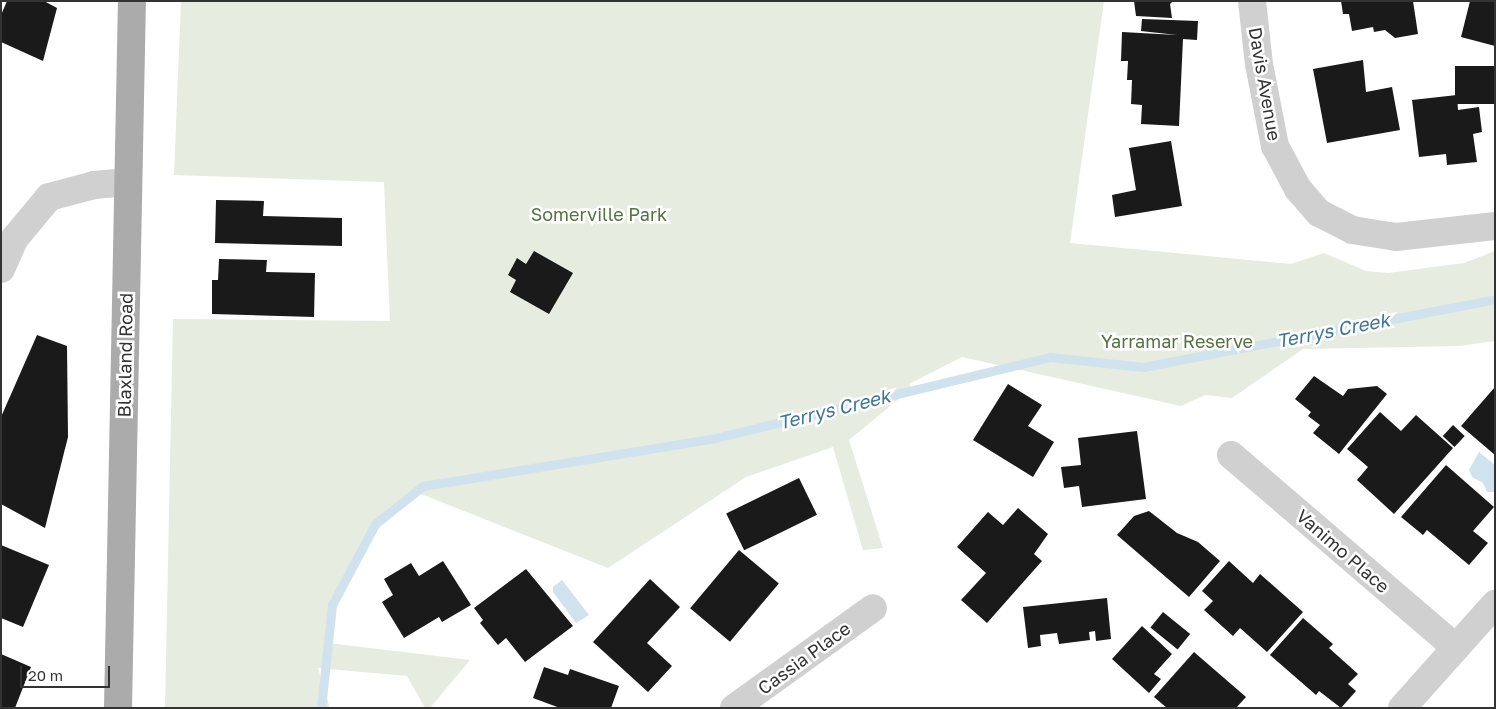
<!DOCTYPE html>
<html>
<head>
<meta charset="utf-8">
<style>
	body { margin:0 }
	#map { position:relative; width:1496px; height:709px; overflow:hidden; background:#fff; font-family:"Golos Text",sans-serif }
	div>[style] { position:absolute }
	.green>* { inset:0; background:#e6ecdf }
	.water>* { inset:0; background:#cfe2ee }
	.stream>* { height:9px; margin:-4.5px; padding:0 4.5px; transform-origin:4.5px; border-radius:4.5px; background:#cfe2ee }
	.building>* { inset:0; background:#1a1a1a; transform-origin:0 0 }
	.minor>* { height:28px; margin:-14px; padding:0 14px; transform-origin:14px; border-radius:14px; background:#d0d0d0 }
	.major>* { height:28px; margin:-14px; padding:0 14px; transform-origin:14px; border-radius:14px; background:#ababab }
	span { translate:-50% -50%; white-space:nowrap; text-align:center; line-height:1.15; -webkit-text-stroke:5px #fff; paint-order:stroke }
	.street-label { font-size:18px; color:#333 }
	.park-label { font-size:18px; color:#56703f }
	.water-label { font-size:19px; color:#3f7597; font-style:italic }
	.frame { position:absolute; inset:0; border:2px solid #333; pointer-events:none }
	.scale { position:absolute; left:20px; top:666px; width:90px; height:22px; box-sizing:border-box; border:2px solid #333; border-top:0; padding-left:6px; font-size:15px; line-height:18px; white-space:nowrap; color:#333; -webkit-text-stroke:4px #fff; paint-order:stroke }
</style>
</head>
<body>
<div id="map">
	<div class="green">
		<div style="clip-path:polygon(181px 1px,1104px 1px,1070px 243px,1291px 264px,1324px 253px,1366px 271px,1388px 273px,1464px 263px,1495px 251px,1495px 341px,1459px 346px,1303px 349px,1232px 398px,1205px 395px,1181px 406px,962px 357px,909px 384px,912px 388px,849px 440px,883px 548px,863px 550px,833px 447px,746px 477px,608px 568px,416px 492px,375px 524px,332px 605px,328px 643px,470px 660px,430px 708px,425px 708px,407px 676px,318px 668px,330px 708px,165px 708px,173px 319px,390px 321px,384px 182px,174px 175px)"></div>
	</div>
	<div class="water">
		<div style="clip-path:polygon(1479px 452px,1495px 465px,1495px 492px,1487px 492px,1483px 483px,1472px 477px,1469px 470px)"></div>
		<div style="clip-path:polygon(562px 580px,589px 615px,576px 623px,553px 592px,553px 587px)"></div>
	</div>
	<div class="stream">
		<div style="left:321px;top:708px;width:104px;rotate:-83.9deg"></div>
		<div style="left:332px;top:605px;width:92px;rotate:-62deg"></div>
		<div style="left:375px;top:524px;width:61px;rotate:-38.4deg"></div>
		<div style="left:423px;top:486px;width:296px;rotate:-9.3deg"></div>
		<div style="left:715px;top:438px;width:345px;rotate:-13.6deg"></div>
		<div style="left:1050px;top:357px;width:94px;rotate:6.1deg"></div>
		<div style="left:1143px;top:367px;width:359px;rotate:-10.9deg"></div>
	</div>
	<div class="building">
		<div style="clip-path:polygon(7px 1px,44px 1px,57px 8px,43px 61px,1px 42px,1px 15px)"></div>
		<div style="clip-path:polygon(1134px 1px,1173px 1px,1170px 4px,1172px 18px,1136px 16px)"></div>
		<div style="clip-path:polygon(1341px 1px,1413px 1px,1418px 34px,1395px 38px,1385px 30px,1374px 32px,1373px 27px,1352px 31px,1349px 14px,1343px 14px)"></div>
		<div style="clip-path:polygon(1470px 1px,1495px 2px,1495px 46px,1461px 37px)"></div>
		<div style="clip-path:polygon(1142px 19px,1198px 21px,1197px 40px,1183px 39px,1179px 126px,1141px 124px,1142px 105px,1131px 104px,1132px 80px,1127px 80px,1128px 61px,1121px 61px,1122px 32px,1177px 35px,1141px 31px)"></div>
		<div style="clip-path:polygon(1363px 60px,1366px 92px,1392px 87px,1400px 130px,1327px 143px,1313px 69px)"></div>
		<div style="left:1495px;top:66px;width:38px;height:40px;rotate:90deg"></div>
		<div style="clip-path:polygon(1457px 95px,1458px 110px,1479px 107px,1482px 132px,1473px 134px,1477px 162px,1447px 165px,1446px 154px,1419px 157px,1412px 100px)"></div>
		<div style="clip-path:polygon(1171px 141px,1182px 206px,1115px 217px,1112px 195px,1136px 190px,1129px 148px)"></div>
		<div style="clip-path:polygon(216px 200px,264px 201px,263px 216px,342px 218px,342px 246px,215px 243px)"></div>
		<div style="clip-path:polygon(534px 251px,573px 273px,549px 314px,510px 292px,516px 280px,508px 275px,517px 258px,526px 264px)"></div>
		<div style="clip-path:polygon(219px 259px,267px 260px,266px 272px,315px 273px,314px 317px,212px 314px,212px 280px,218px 280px)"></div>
		<div style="clip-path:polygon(37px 335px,67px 346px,68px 437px,45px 528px,1px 504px,1px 417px)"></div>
		<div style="clip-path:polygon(1314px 376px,1343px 396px,1348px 389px,1377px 386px,1387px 394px,1339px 454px,1313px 433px,1320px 425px,1308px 416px,1311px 412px,1295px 399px)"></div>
		<div style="clip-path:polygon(1008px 384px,1042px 405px,1028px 426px,1054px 442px,1033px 477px,973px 440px)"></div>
		<div style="clip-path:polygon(1495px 387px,1495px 455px,1461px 426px)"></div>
		<div style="clip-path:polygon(1380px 412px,1401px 431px,1416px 415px,1453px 448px,1394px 514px,1357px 480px,1368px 467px,1347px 449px)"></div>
		<div style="left:1453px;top:425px;width:16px;height:15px;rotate:43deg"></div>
		<div style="clip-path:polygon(1137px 431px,1146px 499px,1082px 507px,1079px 486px,1064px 488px,1061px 467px,1081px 465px,1078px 438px)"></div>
		<div style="clip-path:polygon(1446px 465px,1494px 507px,1473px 531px,1488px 543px,1469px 565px,1427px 530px,1423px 535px,1401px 517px)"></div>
		<div style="left:799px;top:478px;width:41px;height:81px;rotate:64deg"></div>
		<div style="clip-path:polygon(1018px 508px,1048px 534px,1034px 554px,1042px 561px,987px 623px,961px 600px,986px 573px,957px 547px,988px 512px,1003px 525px)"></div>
		<div style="clip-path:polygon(1149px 511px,1177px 533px,1198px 542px,1220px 561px,1189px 597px,1117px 535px,1134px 516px)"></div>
		<div style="clip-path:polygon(1px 545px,49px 565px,23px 627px,1px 618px)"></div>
		<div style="left:739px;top:550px;width:52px;height:76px;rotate:40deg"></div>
		<div style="clip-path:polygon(443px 561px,471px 605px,442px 622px,439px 617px,404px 638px,382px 602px,393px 595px,384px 579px,411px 563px,419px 576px)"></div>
		<div style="clip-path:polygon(1229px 561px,1253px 583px,1260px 574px,1303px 612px,1267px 652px,1240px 628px,1233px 636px,1204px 610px,1213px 601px,1202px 591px)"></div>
		<div style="clip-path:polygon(526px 569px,573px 626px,525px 662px,506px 638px,498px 645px,480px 623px,483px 620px,474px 608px)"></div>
		<div style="clip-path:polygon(650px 579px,680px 607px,647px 643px,672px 666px,648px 692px,593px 642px)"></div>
		<div style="clip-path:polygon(1107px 598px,1111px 639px,1096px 641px,1095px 631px,1089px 632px,1090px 640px,1059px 644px,1057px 633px,1040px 635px,1041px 646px,1028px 648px,1023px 607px)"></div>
		<div style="left:1163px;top:612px;width:35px;height:20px;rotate:39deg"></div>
		<div style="clip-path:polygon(1303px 618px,1333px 644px,1329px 648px,1358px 674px,1348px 684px,1356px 691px,1341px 708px,1319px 691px,1316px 695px,1270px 655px)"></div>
		<div style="clip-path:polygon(1142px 626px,1172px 654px,1154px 674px,1161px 679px,1149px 693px,1112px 659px)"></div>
		<div style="clip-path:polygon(1194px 652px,1246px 697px,1236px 708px,1167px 708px,1154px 697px)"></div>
		<div style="clip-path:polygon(1px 654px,31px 667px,15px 708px,1px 708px)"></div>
		<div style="clip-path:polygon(544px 667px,568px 675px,570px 669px,619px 686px,611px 708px,560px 708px,533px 698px)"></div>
	</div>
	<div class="minor">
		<div style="left:1252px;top:1px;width:63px;rotate:83.7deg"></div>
		<div style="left:1259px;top:64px;width:84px;rotate:79deg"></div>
		<div style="left:1275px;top:146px;width:49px;rotate:61.9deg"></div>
		<div style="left:1298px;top:189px;width:32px;rotate:49deg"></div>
		<div style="left:1319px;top:213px;width:37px;rotate:27deg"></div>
		<div style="left:1352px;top:230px;width:45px;rotate:9deg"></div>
		<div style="left:1396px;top:237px;width:100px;rotate:-6.3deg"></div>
		<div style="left:1px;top:269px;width:34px;rotate:-66deg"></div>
		<div style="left:15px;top:238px;width:53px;rotate:-50.3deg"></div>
		<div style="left:49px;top:197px;width:47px;rotate:-14.9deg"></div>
		<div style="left:94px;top:185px;width:34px;rotate:-5deg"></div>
		<div style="left:1231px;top:455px;width:296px;rotate:40.6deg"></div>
		<div style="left:734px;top:708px;width:171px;rotate:-35.7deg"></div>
		<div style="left:1402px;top:708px;width:140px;rotate:-48.2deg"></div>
	</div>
	<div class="major">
		<div style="left:118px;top:708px;width:707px;rotate:-88.87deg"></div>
	</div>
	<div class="street-label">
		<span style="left:1265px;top:84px;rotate:80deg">Davis Avenue</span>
		<span style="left:125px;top:355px;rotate:-89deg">Blaxland Road</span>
		<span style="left:1343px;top:551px;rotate:41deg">Vanimo Place</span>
		<span style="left:804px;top:658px;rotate:-36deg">Cassia Place</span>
	</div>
	<div class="park-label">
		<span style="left:599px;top:214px">Somerville Park</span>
		<span style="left:1177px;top:341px">Yarramar Reserve</span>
	</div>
	<div class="water-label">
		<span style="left:1333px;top:330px;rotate:-11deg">Terrys Creek</span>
		<span style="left:834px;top:409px;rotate:-14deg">Terrys Creek</span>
	</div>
	<div class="frame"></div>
	<div class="scale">20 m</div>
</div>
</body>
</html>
